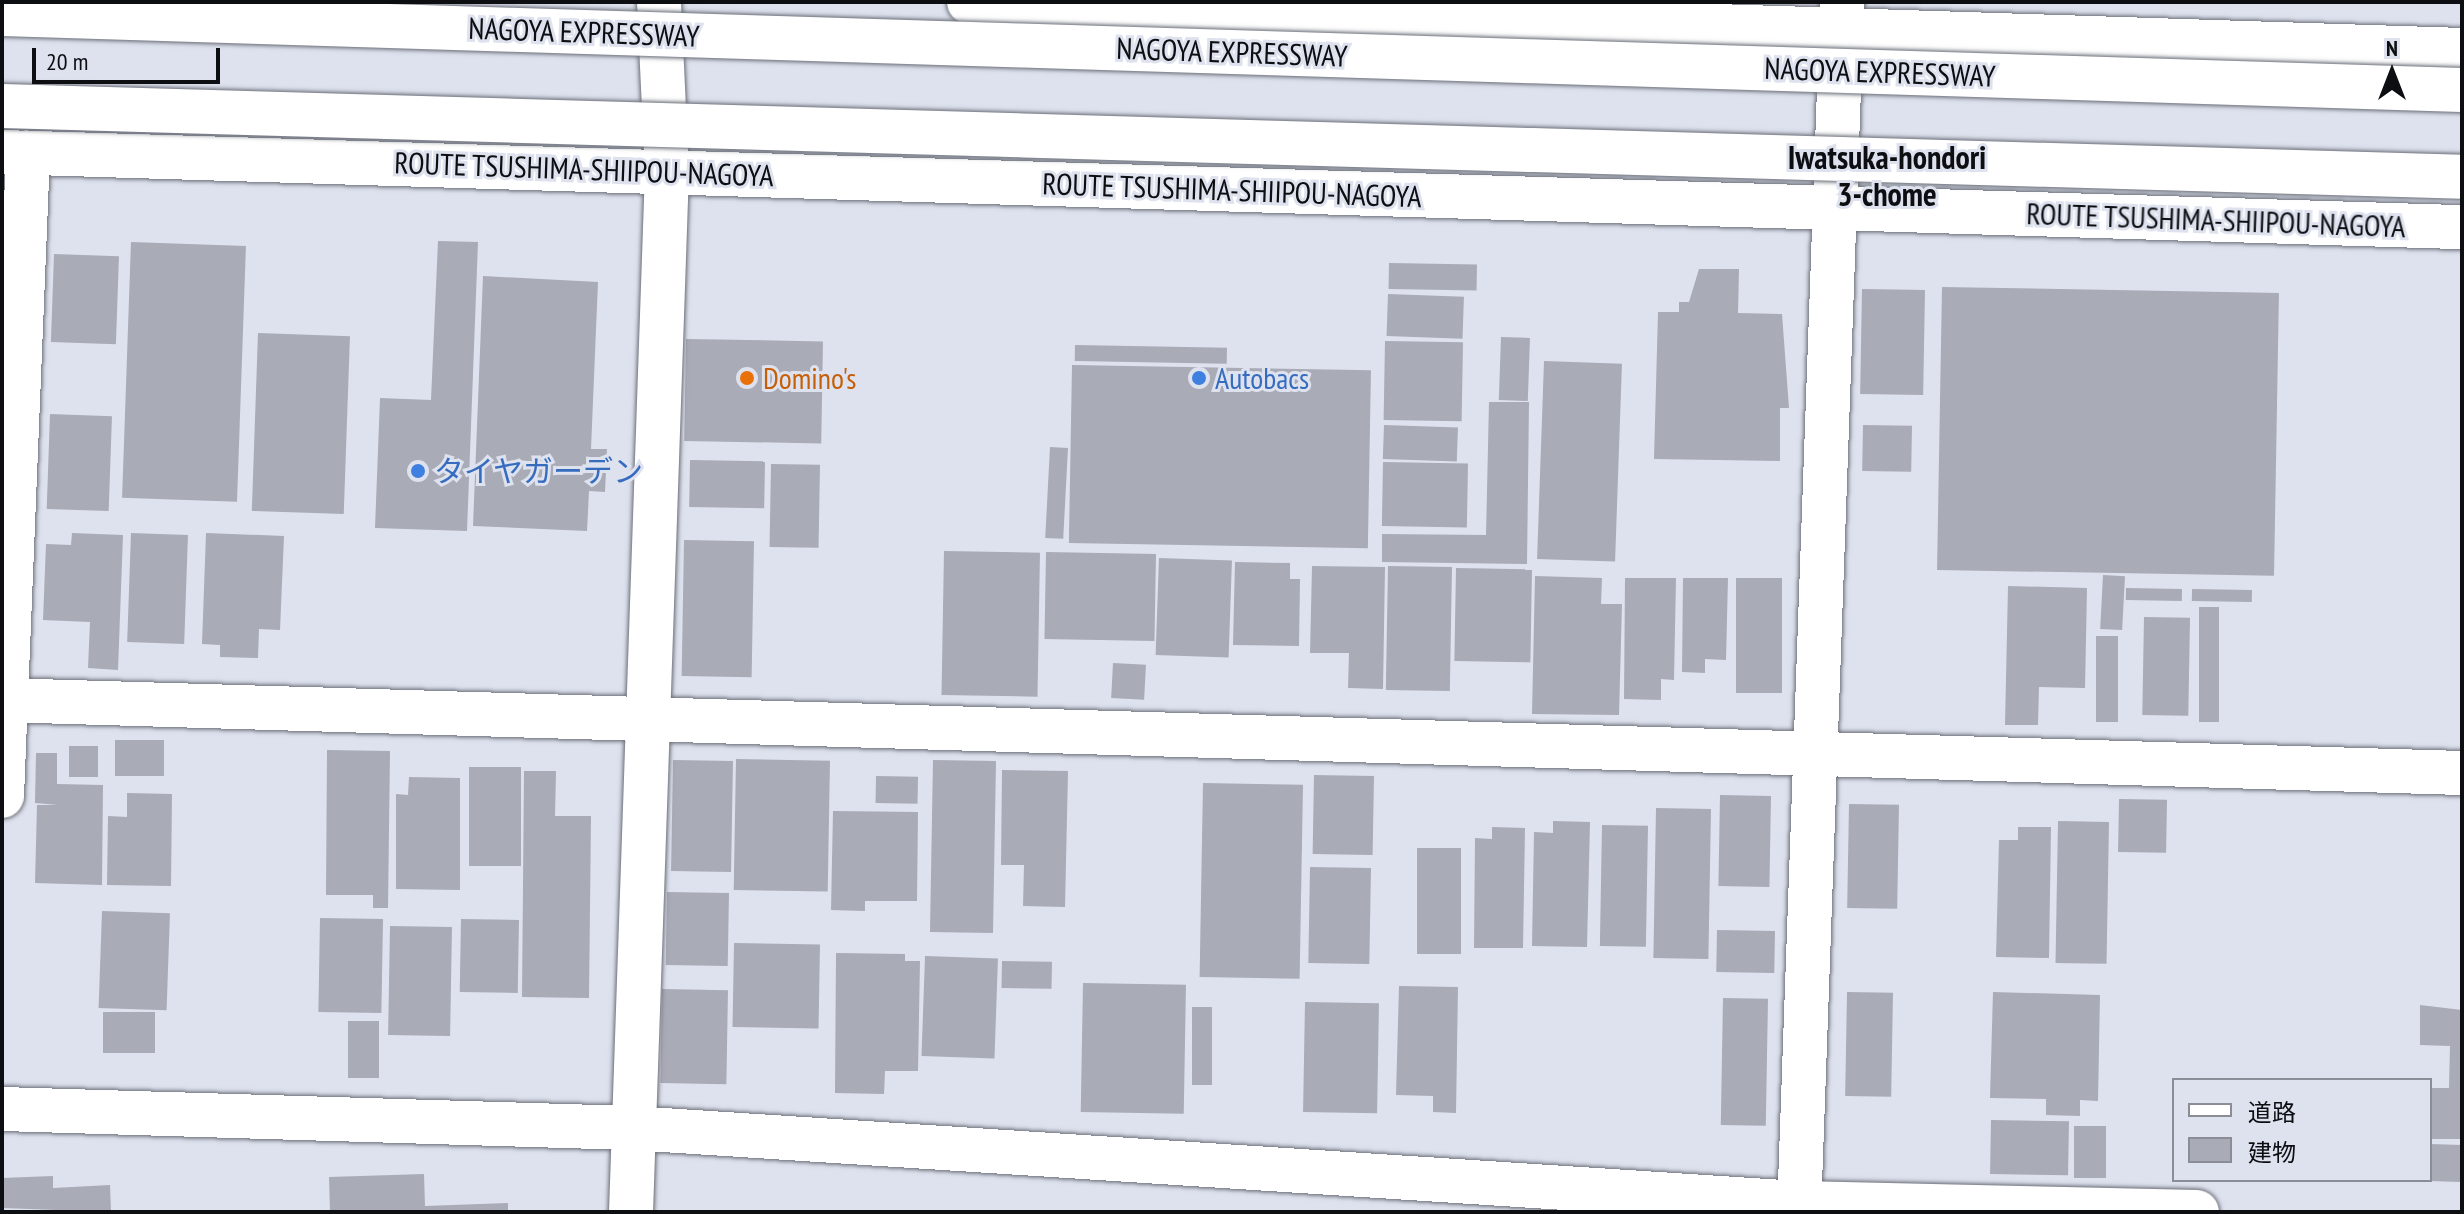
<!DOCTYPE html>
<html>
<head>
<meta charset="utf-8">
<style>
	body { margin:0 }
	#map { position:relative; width:2464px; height:1214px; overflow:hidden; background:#dee2ee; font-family:"PT Sans Narrow","Noto Sans JP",sans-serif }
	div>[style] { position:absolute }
	.building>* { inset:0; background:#a9abb6; transform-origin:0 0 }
	.roads { filter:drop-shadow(0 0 2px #6b6f79) drop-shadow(0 0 2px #6b6f79) }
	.minor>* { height:44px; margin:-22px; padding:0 22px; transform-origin:22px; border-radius:22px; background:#fff }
	.major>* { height:44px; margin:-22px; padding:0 22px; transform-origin:22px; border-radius:22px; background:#fff }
	.bridges { filter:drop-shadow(0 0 2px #6b6f79) drop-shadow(0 0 2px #6b6f79) }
	.highway-bridge>* { height:44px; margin:-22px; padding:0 22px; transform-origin:22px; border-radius:22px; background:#fff }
	.dots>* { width:22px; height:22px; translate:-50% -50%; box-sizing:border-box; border:4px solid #dee2ee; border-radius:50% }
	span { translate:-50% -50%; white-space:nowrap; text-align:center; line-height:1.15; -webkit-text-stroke:6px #dee2ee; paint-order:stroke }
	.street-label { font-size:30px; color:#0c0e11 }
	.food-label { font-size:30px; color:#c56008 }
	.left { translate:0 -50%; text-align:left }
	.shop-label { font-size:30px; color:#366cbe }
	.neighbourhood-label { font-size:32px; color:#0c0e11; font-weight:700 }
	.frame { position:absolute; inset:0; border:4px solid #0c0e11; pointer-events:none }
	.legend { position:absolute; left:2172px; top:1078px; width:260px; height:104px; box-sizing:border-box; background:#dee2ee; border:2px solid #8a8d96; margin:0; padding:10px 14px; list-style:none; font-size:24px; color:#0c0e11 }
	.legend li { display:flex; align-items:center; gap:16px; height:40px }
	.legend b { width:40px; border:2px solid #8a8d96 }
	.north { position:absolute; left:2352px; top:32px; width:80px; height:80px; -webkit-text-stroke:6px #dee2ee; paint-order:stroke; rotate:0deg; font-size:22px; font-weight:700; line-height:32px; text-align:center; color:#0c0e11 }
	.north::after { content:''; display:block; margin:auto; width:28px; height:36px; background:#0c0e11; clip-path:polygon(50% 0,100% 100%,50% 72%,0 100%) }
	.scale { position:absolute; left:32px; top:48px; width:188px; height:36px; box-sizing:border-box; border:4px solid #0c0e11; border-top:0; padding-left:10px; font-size:24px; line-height:28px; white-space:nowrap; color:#0c0e11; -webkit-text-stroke:6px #dee2ee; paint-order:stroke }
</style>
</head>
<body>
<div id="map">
	<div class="building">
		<div style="clip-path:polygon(438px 241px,478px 242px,467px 531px,375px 528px,380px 398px,431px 400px)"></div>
		<div style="left:131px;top:242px;width:115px;height:256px;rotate:2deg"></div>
		<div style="left:54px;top:254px;width:65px;height:88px;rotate:2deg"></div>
		<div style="left:1389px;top:263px;width:88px;height:26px;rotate:1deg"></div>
		<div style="clip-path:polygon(1699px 269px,1739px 269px,1738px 313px,1782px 314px,1789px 408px,1780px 408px,1780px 461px,1654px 459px,1658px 312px,1679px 312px,1679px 302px,1689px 302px)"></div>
		<div style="clip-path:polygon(483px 276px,598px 282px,591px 449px,607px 449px,605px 492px,589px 491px,587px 531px,473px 526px)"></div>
		<div style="left:1942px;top:287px;width:337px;height:283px;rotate:1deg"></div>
		<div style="left:1862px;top:289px;width:63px;height:105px;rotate:1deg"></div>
		<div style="left:1388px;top:294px;width:76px;height:42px;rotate:2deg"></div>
		<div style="left:258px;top:333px;width:92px;height:178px;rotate:2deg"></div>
		<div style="left:1501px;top:337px;width:29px;height:63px;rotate:2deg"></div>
		<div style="left:686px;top:339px;width:137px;height:102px;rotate:1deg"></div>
		<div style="left:1385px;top:341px;width:78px;height:79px;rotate:1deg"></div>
		<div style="left:1075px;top:345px;width:152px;height:16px;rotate:1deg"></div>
		<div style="left:1544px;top:361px;width:78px;height:198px;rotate:2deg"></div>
		<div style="left:1072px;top:365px;width:299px;height:178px;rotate:1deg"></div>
		<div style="clip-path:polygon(1489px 402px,1529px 402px,1527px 564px,1382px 562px,1382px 534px,1486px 535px)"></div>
		<div style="left:50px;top:414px;width:62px;height:95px;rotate:2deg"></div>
		<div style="left:1384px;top:425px;width:74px;height:34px;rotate:2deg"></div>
		<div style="left:1863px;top:425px;width:49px;height:46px;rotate:1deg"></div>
		<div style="left:1050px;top:447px;width:18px;height:91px;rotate:3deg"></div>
		<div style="left:690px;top:460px;width:75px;height:47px;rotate:1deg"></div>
		<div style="left:1383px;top:462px;width:85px;height:64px;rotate:1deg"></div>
		<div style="left:771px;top:464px;width:49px;height:83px;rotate:1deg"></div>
		<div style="clip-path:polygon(72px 533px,123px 535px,118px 670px,88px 668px,90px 622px,43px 620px,46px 544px,71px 545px)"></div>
		<div style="left:131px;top:533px;width:57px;height:109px;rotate:2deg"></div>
		<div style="clip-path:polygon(206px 533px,284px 536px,280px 630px,259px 629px,258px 658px,220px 657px,220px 645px,202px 644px)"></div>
		<div style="left:684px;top:540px;width:70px;height:136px;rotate:1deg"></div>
		<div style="left:944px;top:551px;width:96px;height:144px;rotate:1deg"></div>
		<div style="left:1046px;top:552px;width:110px;height:87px;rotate:1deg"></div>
		<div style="left:1159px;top:558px;width:73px;height:97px;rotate:2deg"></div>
		<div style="clip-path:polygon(1235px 562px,1290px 563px,1290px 579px,1300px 579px,1299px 646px,1233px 645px)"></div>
		<div style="clip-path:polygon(1312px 566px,1385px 567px,1383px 689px,1348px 688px,1349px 653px,1310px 653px)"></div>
		<div style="left:1388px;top:566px;width:64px;height:124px;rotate:1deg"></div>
		<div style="left:1456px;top:568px;width:76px;height:93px;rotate:1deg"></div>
		<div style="left:2103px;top:575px;width:22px;height:54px;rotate:3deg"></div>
		<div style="clip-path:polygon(1535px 576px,1602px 578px,1601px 604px,1622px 604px,1619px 715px,1532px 714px)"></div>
		<div style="clip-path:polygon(1625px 578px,1676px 578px,1674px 680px,1661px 679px,1661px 700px,1624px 699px)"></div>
		<div style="clip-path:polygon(1683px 578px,1728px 578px,1726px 660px,1705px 659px,1705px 673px,1682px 672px)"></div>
		<div style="left:1736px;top:578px;width:46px;height:115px"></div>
		<div style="clip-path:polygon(2008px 586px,2087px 588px,2085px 688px,2039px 687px,2038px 725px,2005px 725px)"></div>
		<div style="left:2126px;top:588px;width:56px;height:12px;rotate:1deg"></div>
		<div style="left:2192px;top:589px;width:60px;height:12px;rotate:1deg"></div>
		<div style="left:2199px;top:607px;width:20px;height:115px"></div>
		<div style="left:2144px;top:617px;width:46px;height:98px;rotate:1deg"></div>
		<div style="left:2096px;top:636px;width:22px;height:86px"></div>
		<div style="left:1113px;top:663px;width:33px;height:35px;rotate:3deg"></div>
		<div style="left:115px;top:740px;width:49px;height:36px"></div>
		<div style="left:69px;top:746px;width:29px;height:31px"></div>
		<div style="clip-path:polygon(327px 750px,390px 751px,388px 908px,373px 908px,373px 895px,326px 895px)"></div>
		<div style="clip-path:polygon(36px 753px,57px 753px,57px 784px,103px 785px,102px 885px,35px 883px,37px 805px,58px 805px,35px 803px)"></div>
		<div style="left:736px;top:759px;width:94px;height:131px;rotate:1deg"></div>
		<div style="left:673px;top:760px;width:60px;height:111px;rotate:1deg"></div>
		<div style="left:933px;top:760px;width:63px;height:172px;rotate:1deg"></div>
		<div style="left:469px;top:767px;width:52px;height:99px"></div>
		<div style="clip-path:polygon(1002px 770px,1068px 771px,1065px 907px,1023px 906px,1024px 865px,1001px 865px)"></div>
		<div style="clip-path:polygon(524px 771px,556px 771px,555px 816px,591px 816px,589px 998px,522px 997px)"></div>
		<div style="left:1314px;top:775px;width:60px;height:79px;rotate:1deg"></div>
		<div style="left:876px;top:776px;width:42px;height:27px;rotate:1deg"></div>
		<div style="clip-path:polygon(409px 777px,460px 778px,460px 890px,396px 889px,396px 794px,408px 795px)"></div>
		<div style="left:1203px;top:783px;width:100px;height:194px;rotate:1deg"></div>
		<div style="clip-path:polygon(127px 793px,172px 794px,171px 886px,107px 885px,108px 816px,127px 817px)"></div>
		<div style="left:1720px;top:795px;width:51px;height:91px;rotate:1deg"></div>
		<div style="left:2119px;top:799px;width:48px;height:53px;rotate:1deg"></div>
		<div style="left:1849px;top:804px;width:50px;height:104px;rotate:1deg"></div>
		<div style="left:1656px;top:808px;width:55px;height:150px;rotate:1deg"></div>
		<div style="clip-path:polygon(833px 811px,918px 812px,917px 901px,865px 901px,865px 911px,831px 910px)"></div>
		<div style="clip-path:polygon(1553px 821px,1590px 822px,1587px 947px,1532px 946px,1534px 832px,1553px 833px)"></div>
		<div style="left:2058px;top:821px;width:51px;height:142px;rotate:1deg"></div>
		<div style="left:1602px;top:825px;width:46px;height:121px;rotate:1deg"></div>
		<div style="clip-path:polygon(1492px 827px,1525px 828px,1523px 948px,1474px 948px,1475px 838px,1492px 839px)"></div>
		<div style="clip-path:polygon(2018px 827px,2051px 827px,2049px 958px,1996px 957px,1999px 840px,2018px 840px)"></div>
		<div style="left:1417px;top:848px;width:44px;height:106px"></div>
		<div style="left:1310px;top:867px;width:61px;height:96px;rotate:1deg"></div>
		<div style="left:667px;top:892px;width:62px;height:73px;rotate:1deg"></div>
		<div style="left:102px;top:911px;width:68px;height:97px;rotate:2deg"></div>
		<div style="left:320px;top:918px;width:63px;height:94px;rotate:1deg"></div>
		<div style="left:461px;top:919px;width:58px;height:73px;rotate:1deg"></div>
		<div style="left:390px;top:926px;width:62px;height:109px;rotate:1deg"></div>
		<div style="left:1717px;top:930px;width:58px;height:42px;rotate:1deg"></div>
		<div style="left:734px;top:943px;width:86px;height:84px;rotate:1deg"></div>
		<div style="clip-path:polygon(836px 953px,905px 954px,905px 961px,920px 961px,918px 1071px,885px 1071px,884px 1094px,835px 1093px)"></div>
		<div style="left:925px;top:956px;width:73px;height:100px;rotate:2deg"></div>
		<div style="left:1002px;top:961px;width:50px;height:27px;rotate:1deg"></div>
		<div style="left:1083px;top:983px;width:103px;height:129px;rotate:1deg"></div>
		<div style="clip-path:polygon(1399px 986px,1458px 987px,1456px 1113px,1433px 1112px,1433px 1096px,1396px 1095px)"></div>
		<div style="left:662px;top:989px;width:66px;height:94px;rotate:1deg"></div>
		<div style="left:1847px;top:992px;width:46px;height:104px;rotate:1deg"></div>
		<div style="clip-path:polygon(1993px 992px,2100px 995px,2098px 1101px,2080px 1100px,2080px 1116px,2046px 1115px,2046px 1099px,1990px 1098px)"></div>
		<div style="left:1723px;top:998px;width:45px;height:127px;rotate:1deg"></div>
		<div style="left:1305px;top:1002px;width:74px;height:110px;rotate:1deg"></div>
		<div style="clip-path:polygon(2420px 1005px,2462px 1010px,2462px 1139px,2430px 1139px,2430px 1088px,2449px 1088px,2450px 1046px,2420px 1045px)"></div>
		<div style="left:1192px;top:1007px;width:20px;height:78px"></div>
		<div style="left:103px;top:1012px;width:52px;height:41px"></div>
		<div style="left:348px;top:1021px;width:31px;height:57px"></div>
		<div style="left:1991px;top:1120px;width:78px;height:54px;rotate:1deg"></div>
		<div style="left:2074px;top:1126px;width:32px;height:52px"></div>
		<div style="left:2430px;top:1144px;width:32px;height:37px;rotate:2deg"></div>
		<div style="clip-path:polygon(424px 1174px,425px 1206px,508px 1203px,508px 1212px,330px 1212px,329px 1177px)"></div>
		<div style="clip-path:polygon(53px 1176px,53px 1188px,110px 1185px,111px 1212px,2px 1208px,2px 1178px)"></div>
	</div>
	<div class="roads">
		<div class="minor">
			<div style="left:2px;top:700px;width:2461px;rotate:1.7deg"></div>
			<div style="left:2px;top:796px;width:644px;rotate:-87.68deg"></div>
			<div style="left:2px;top:1109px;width:630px;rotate:1.73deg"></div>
			<div style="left:632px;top:1128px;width:1169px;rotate:3.68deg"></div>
			<div style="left:1799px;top:1203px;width:398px;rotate:1.3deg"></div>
			<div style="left:631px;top:1212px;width:1041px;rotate:-88.02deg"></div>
			<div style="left:667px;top:172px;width:170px;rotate:-92.7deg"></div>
			<div style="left:1799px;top:1212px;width:1211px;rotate:-87.96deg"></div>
		</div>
		<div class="major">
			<div style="left:969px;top:2px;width:1494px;rotate:1.84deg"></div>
			<div style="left:2px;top:152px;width:2461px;rotate:1.75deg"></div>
		</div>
	</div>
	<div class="bridges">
		<div class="highway-bridge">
			<div style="left:2px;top:14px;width:2461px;rotate:1.77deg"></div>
			<div style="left:2px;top:106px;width:2461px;rotate:1.65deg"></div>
		</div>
	</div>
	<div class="dots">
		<div style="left:747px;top:378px;background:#e8710a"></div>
		<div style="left:1199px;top:378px;background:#3f7fe0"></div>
		<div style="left:418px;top:471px;background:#3f7fe0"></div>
	</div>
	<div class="street-label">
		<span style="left:584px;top:32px;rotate:2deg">NAGOYA EXPRESSWAY</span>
		<span style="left:1232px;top:52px;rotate:2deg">NAGOYA EXPRESSWAY</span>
		<span style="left:1880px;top:72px;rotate:2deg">NAGOYA EXPRESSWAY</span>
		<span style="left:584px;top:169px;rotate:2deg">ROUTE TSUSHIMA-SHIIPOU-NAGOYA</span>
		<span style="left:1232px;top:190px;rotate:2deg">ROUTE TSUSHIMA-SHIIPOU-NAGOYA</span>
		<span style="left:2216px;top:220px;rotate:2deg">ROUTE TSUSHIMA-SHIIPOU-NAGOYA</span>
	</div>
	<div class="food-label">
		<span class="left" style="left:763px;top:378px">Domino's</span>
	</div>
	<div class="shop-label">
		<span class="left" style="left:1215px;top:378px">Autobacs</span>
		<span class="left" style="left:434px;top:471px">タイヤガーデン</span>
	</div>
	<div class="neighbourhood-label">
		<span style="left:1887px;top:176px">Iwatsuka-hondori<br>3-chome</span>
	</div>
	<div class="frame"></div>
	<ul class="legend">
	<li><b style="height:10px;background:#fff"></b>道路</li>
	<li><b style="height:22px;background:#a9abb6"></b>建物</li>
	</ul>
	<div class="north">N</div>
	<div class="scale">20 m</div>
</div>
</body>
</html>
